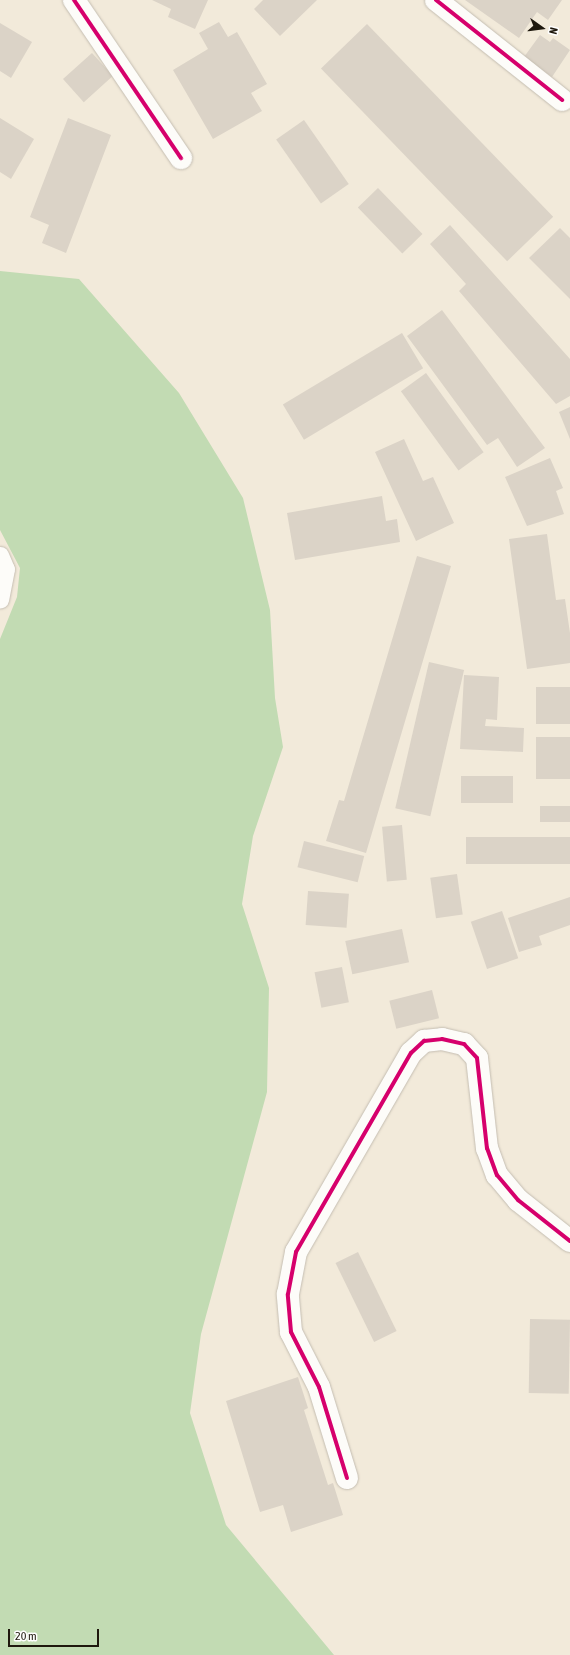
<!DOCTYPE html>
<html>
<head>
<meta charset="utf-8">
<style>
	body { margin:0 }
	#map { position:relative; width:570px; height:1655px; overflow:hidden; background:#f2eada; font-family:"Asap Condensed",sans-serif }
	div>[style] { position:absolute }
	.green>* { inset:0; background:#c2dbb3 }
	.building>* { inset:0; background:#dbd3c7; transform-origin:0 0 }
	.roads { filter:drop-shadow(0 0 1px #c4bdb1) drop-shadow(0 0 1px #c4bdb1) }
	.service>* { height:17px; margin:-8.5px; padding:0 8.5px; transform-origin:8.5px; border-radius:8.5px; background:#fdfcf9 }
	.minor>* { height:22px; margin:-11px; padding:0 11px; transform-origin:11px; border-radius:11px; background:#fdfcf9 }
	.cycleway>* { height:4px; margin:-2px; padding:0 2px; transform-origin:2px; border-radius:2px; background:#d6006c }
	span { translate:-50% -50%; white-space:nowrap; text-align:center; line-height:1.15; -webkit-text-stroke:3.5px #fff; paint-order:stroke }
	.north { position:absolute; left:522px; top:8px; width:40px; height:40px; -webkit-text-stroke:3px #fff; paint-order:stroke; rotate:104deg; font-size:11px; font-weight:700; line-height:16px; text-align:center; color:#1e180d }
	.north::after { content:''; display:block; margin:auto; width:14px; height:18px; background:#1e180d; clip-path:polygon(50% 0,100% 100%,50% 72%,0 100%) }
	.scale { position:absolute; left:8px; top:1629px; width:91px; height:18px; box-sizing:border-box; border:2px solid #1e180d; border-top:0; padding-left:5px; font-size:12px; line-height:14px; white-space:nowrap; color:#1e180d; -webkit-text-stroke:3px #fff; paint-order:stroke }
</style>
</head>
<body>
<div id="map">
	<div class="green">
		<div style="clip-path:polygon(0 271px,79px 279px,179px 393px,243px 498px,270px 610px,275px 698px,283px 747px,253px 836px,242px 904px,269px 988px,267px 1092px,201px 1334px,190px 1413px,226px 1525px,334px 1655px,0 1655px,0 639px,17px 597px,20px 568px,0 530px)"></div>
	</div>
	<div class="building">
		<div style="clip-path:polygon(152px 0,208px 0,195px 29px,168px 17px,171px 9px)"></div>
		<div style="clip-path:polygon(263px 0,317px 0,280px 36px,254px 9px)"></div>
		<div style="clip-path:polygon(465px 0,562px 0,548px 20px,537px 12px,519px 38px)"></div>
		<div style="clip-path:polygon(219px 22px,228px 37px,237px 32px,267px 84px,251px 93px,262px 111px,213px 139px,173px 70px,208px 49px,199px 33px)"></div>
		<div style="clip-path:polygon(0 23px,32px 42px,11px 78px,0 71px)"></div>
		<div style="left:367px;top:24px;width:268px;height:64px;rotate:46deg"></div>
		<div style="clip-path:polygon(540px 35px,550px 42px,553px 38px,570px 50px,552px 77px,524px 57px)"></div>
		<div style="left:92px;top:53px;width:31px;height:39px;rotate:48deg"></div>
		<div style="clip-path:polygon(0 118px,34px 139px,11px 179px,0 172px)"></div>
		<div style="clip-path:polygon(68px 118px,111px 135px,66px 253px,42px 243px,49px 225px,30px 217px)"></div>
		<div style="left:304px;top:120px;width:78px;height:34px;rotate:55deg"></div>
		<div style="left:378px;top:188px;width:64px;height:28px;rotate:46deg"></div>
		<div style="clip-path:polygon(450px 225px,570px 359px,570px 396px,556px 404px,459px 291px,466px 284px,430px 244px)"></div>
		<div style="clip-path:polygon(560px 228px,570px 238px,570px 299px,529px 258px)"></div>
		<div style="clip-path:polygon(442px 310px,545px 448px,517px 467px,498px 438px,487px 445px,407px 336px)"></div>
		<div style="left:402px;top:333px;width:41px;height:139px;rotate:59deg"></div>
		<div style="left:426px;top:373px;width:98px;height:31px;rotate:54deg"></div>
		<div style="clip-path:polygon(570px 407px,570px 439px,559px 412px)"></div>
		<div style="clip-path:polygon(404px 439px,423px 481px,433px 477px,454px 523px,416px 541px,375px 452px)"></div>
		<div style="clip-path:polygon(550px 458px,563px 488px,556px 491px,564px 514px,527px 526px,505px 477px)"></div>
		<div style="clip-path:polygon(382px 496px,386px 521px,397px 519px,400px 542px,295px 560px,287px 513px)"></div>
		<div style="clip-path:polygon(547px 534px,556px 600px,565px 599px,570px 633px,570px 663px,527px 669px,509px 539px)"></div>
		<div style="clip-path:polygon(417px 556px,451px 566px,366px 853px,326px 841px,339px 800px,344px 801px)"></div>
		<div style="left:429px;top:662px;width:36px;height:150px;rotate:13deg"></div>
		<div style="clip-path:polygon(464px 675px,499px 677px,497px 720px,486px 719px,485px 726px,524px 728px,523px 752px,460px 749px)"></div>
		<div style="left:570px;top:687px;width:37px;height:34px;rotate:90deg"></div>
		<div style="left:570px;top:737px;width:42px;height:34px;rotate:90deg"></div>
		<div style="left:461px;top:776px;width:52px;height:27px"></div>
		<div style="left:570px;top:806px;width:16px;height:30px;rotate:90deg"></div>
		<div style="left:402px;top:825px;width:55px;height:20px;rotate:85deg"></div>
		<div style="left:570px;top:837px;width:27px;height:104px;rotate:90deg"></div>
		<div style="left:304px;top:841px;width:62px;height:27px;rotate:14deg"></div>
		<div style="left:457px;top:874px;width:41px;height:27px;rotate:82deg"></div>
		<div style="left:308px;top:891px;width:41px;height:34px;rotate:4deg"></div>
		<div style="clip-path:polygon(570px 897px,570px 925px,539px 936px,542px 945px,519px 952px,508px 918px)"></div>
		<div style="left:502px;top:911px;width:50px;height:33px;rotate:71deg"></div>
		<div style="left:402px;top:929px;width:34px;height:58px;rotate:78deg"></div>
		<div style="left:342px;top:967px;width:36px;height:28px;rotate:79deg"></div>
		<div style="left:432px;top:990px;width:29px;height:44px;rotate:76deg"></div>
		<div style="left:358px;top:1252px;width:88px;height:25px;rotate:64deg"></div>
		<div style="left:530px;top:1319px;width:40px;height:74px;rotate:1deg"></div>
		<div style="clip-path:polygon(298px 1377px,308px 1408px,304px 1410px,328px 1485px,333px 1483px,343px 1515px,291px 1532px,283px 1505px,260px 1512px,226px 1401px)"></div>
	</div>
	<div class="roads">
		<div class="service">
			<div style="left:0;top:555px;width:15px;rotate:67deg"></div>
			<div style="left:6px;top:569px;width:31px;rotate:101deg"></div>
		</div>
		<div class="minor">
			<div style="left:74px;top:0;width:191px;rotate:55.9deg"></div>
			<div style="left:436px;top:0;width:161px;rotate:38.4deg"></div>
			<div style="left:347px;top:1478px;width:95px;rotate:-107.1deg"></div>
			<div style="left:319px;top:1387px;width:62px;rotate:-117deg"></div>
			<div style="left:291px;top:1332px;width:38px;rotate:-95deg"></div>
			<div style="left:288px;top:1294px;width:43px;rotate:-79.2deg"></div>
			<div style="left:296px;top:1252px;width:230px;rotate:-60deg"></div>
			<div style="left:411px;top:1053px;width:18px;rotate:-43deg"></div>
			<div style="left:424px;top:1041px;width:18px;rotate:-6deg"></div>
			<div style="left:442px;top:1039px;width:23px;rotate:13deg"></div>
			<div style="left:464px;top:1044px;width:19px;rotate:47deg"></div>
			<div style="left:477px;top:1058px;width:91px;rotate:83.7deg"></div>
			<div style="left:487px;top:1148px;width:29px;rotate:70deg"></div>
			<div style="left:497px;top:1175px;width:33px;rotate:50deg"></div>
			<div style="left:518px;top:1200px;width:66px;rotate:38.3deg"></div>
		</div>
	</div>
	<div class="cycleway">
		<div style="left:74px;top:0;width:191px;rotate:55.9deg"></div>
		<div style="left:436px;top:0;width:161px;rotate:38.4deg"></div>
		<div style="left:347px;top:1478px;width:95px;rotate:-107.1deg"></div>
		<div style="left:319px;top:1387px;width:62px;rotate:-117deg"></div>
		<div style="left:291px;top:1332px;width:38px;rotate:-95deg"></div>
		<div style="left:288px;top:1294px;width:43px;rotate:-79.2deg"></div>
		<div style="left:296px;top:1252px;width:230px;rotate:-60deg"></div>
		<div style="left:411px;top:1053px;width:18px;rotate:-43deg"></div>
		<div style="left:424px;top:1041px;width:18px;rotate:-6deg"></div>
		<div style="left:442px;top:1039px;width:23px;rotate:13deg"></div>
		<div style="left:464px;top:1044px;width:19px;rotate:47deg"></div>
		<div style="left:477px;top:1058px;width:91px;rotate:83.7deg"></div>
		<div style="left:487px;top:1148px;width:29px;rotate:70deg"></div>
		<div style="left:497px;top:1175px;width:33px;rotate:50deg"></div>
		<div style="left:518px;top:1200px;width:66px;rotate:38.3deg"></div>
	</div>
	<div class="north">N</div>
	<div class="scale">20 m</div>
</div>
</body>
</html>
